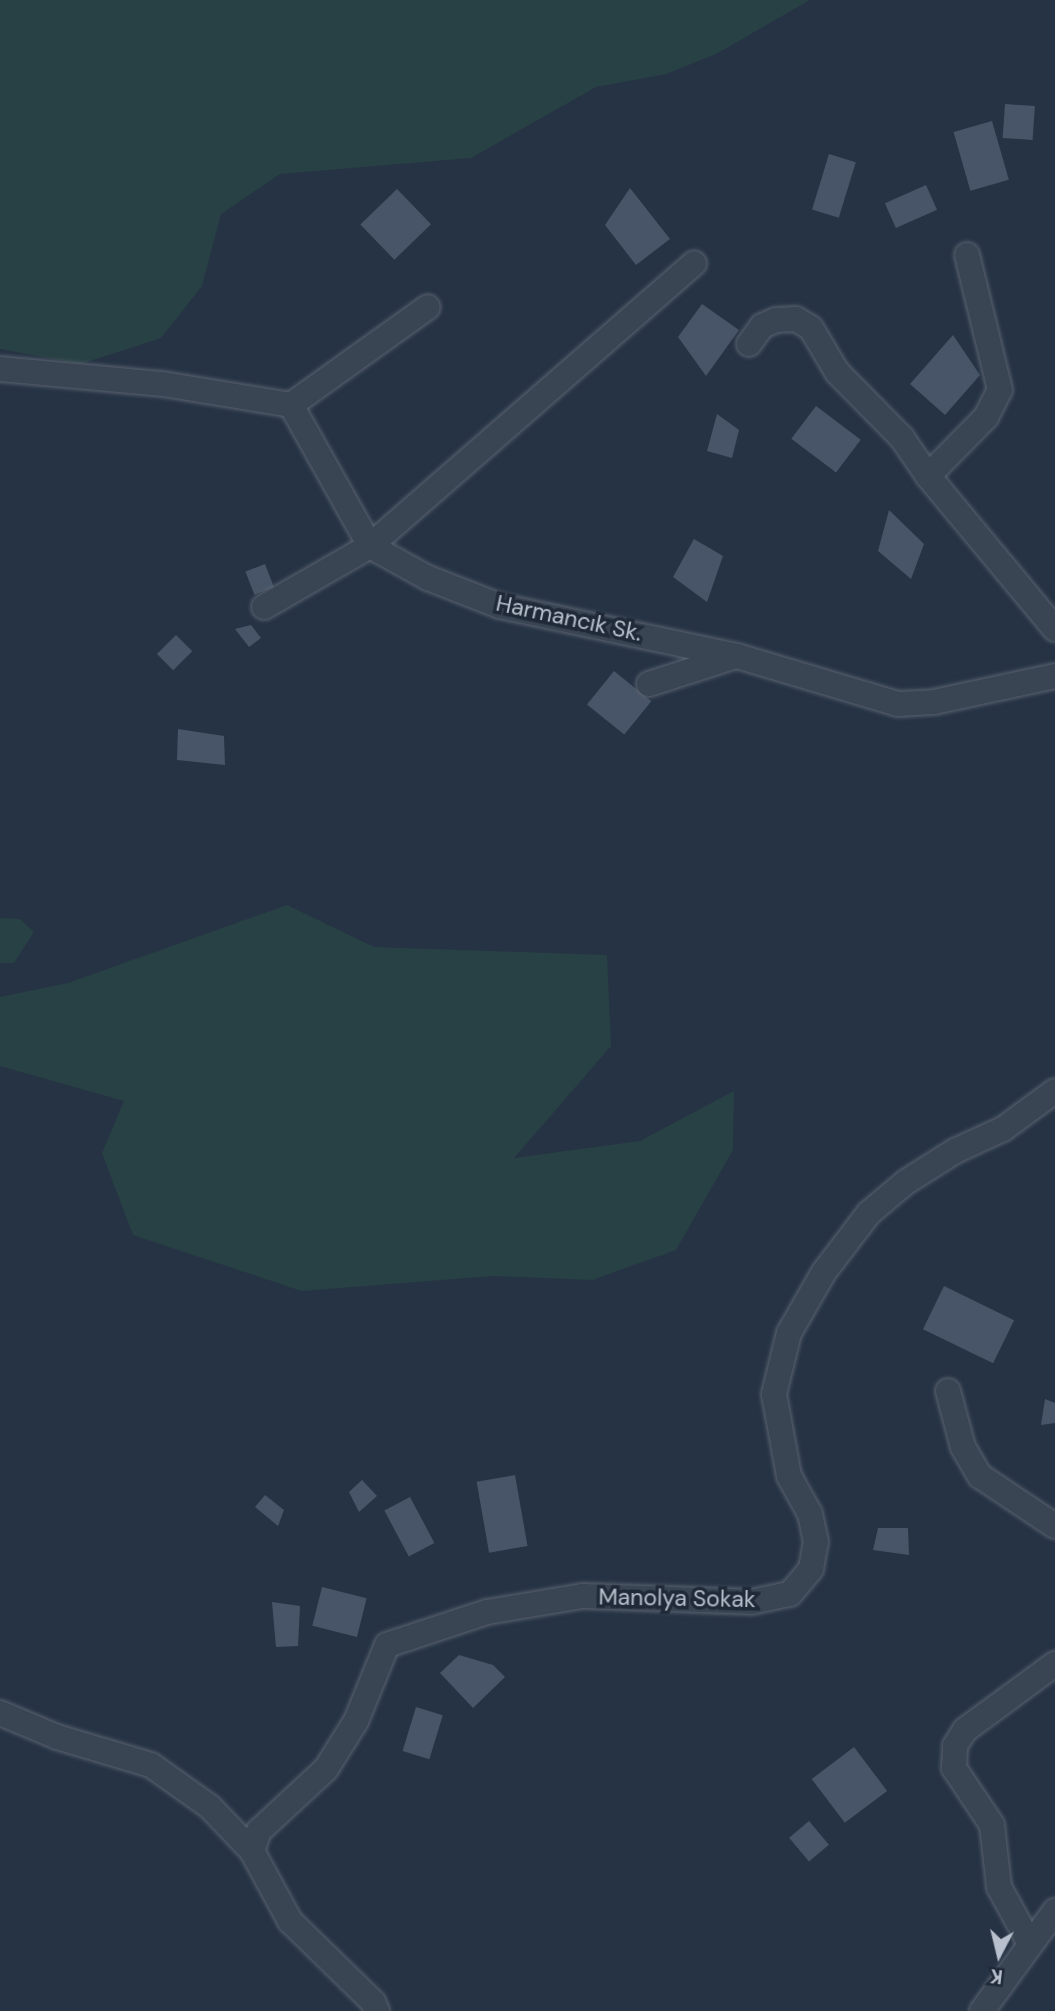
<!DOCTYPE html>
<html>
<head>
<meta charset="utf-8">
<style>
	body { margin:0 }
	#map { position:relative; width:1055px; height:2011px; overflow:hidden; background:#263344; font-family:"DM Sans",sans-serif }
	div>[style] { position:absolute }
	.green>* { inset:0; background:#284144 }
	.building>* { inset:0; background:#485568; transform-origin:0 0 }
	.roads { filter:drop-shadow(0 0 2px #596270) drop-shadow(0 0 2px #596270) }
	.minor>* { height:24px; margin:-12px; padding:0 12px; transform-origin:12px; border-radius:12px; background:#3a4553 }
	span { translate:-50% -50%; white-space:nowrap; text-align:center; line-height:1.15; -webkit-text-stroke:7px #1f2938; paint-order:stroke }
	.street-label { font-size:23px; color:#b8c0cd }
	.north { position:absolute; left:964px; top:1920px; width:70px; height:70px; -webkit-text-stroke:5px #1f2938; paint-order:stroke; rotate:187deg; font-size:19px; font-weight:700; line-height:28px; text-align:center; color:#b8c0cd }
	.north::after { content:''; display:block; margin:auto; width:24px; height:32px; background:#b8c0cd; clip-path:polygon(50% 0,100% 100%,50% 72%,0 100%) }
</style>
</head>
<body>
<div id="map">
	<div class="green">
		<div style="clip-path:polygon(0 0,810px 0,716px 54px,666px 74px,596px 87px,471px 158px,280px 174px,221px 214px,202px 286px,161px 338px,81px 364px,0 349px)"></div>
		<div style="clip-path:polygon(287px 905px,374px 947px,607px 955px,611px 1046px,514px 1158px,640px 1141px,734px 1091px,733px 1150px,676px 1250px,592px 1280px,493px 1276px,302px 1291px,133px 1235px,102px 1153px,124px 1101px,0 1066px,0 997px,68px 983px)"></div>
		<div style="clip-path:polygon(0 918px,20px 919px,34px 932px,14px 963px,0 963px)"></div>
	</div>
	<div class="building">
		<div style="left:1005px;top:104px;width:30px;height:34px;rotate:4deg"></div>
		<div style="left:992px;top:121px;width:61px;height:40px;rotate:74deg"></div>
		<div style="left:829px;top:154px;width:28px;height:58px;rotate:17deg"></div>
		<div style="left:926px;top:185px;width:27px;height:45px;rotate:66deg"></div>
		<div style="clip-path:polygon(630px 188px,670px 239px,636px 265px,605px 225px)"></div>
		<div style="left:397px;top:189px;width:49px;height:51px;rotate:46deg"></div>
		<div style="clip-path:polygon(702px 304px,739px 330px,706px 376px,678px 337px)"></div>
		<div style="clip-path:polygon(953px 335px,980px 375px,945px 415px,910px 384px)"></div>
		<div style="left:816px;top:406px;width:56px;height:41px;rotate:37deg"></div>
		<div style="clip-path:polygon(717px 414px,739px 430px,732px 458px,707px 451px)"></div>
		<div style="clip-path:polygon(889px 510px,924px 544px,911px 579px,878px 551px)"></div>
		<div style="clip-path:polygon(694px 539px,723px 556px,707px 602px,673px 577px)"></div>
		<div style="left:265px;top:564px;width:25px;height:21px;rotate:69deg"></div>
		<div style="clip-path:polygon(251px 625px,261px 638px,249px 647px,235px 629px)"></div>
		<div style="left:176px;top:635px;width:23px;height:27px;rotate:45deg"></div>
		<div style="left:614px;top:671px;width:48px;height:43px;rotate:39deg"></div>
		<div style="clip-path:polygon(178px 729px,224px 736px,225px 765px,177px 760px)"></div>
		<div style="left:944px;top:1286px;width:78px;height:48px;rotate:26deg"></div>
		<div style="clip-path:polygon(1045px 1399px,1055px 1403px,1055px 1423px,1041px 1425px)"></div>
		<div style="left:515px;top:1475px;width:72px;height:39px;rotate:80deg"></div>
		<div style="clip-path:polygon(362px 1480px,377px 1496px,359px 1512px,349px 1492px)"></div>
		<div style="clip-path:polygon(265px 1495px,284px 1510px,278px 1526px,255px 1507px)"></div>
		<div style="left:410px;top:1497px;width:52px;height:29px;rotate:62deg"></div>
		<div style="clip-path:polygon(878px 1528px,908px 1528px,909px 1555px,873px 1550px)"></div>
		<div style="left:322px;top:1587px;width:46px;height:40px;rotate:14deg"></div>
		<div style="clip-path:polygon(272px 1602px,300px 1606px,298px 1646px,276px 1647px)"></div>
		<div style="clip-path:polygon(459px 1655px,493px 1665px,505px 1677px,473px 1708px,440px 1673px)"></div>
		<div style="left:416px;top:1707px;width:28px;height:46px;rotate:17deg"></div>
		<div style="left:854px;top:1747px;width:55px;height:53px;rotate:53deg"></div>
		<div style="left:809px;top:1821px;width:31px;height:26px;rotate:50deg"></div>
	</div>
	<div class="roads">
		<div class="minor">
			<div style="left:749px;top:344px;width:22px;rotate:-54deg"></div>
			<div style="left:762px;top:326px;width:15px;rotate:-23deg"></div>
			<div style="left:776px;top:320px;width:20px;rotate:-3deg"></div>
			<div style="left:796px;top:319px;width:17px;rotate:31deg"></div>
			<div style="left:811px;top:328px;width:51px;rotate:59.4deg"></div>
			<div style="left:837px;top:372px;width:93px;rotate:45.4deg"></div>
			<div style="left:902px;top:438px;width:46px;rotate:55.6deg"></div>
			<div style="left:928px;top:476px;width:199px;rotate:50.3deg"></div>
			<div style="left:0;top:369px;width:164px;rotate:5.3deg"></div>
			<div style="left:163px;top:384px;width:130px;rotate:9.3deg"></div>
			<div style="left:291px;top:405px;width:162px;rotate:60.7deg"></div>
			<div style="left:370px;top:546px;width:66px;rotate:28.9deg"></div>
			<div style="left:428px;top:578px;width:77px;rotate:21.3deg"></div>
			<div style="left:500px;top:606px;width:242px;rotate:11.9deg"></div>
			<div style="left:737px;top:656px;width:168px;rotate:16.6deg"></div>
			<div style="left:898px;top:704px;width:36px;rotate:-3deg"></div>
			<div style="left:934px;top:702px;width:124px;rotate:-12.1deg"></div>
			<div style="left:291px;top:405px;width:168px;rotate:-35.6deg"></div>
			<div style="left:928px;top:476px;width:83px;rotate:-45.5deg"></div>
			<div style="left:986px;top:417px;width:30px;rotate:-63deg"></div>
			<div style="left:1000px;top:390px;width:139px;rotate:-103.7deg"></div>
			<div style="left:264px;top:607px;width:122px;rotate:-29.9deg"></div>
			<div style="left:370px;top:546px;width:430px;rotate:-41.1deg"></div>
			<div style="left:649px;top:684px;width:91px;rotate:-17.8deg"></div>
			<div style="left:948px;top:1391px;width:58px;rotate:75deg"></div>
			<div style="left:963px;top:1447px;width:34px;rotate:60deg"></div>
			<div style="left:980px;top:1476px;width:90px;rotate:33.7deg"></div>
			<div style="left:0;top:1713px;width:62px;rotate:22.8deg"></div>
			<div style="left:57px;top:1737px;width:98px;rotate:16.6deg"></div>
			<div style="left:151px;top:1765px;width:72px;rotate:35.4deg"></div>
			<div style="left:210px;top:1807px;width:61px;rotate:46.3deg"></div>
			<div style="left:252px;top:1851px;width:80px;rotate:61.5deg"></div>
			<div style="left:290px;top:1921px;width:116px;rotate:44.3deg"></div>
			<div style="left:373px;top:2002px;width:10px;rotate:66deg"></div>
			<div style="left:252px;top:1851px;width:21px;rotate:-71deg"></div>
			<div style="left:259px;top:1831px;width:91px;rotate:-42.8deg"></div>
			<div style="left:326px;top:1769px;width:57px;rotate:-58deg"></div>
			<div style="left:356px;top:1721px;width:82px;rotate:-67.8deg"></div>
			<div style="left:387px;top:1645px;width:105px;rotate:-18.3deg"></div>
			<div style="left:487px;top:1612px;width:97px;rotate:-9.5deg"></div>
			<div style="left:583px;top:1596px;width:168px;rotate:2deg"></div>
			<div style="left:751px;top:1602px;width:40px;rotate:-12deg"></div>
			<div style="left:790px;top:1594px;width:33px;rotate:-50deg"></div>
			<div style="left:811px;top:1569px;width:27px;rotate:-80deg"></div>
			<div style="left:816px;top:1542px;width:29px;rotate:-102deg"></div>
			<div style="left:810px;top:1514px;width:43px;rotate:-118.9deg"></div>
			<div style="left:789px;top:1476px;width:83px;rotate:-100.4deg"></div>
			<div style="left:774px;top:1394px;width:63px;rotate:-76.2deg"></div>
			<div style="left:789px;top:1333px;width:70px;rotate:-60.2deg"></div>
			<div style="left:824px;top:1272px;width:74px;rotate:-52.7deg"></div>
			<div style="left:869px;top:1213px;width:48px;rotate:-40deg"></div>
			<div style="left:906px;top:1182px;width:58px;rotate:-32.3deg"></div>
			<div style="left:955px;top:1151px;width:53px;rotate:-24.6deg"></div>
			<div style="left:1003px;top:1129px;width:64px;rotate:-36.2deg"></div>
			<div style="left:1029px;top:1942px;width:63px;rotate:-118.6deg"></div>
			<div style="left:999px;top:1887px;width:62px;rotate:-96.4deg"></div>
			<div style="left:992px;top:1825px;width:69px;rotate:-123.7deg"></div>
			<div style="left:954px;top:1768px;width:22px;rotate:-87deg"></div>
			<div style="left:955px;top:1746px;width:19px;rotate:-58deg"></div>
			<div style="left:965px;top:1730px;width:112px;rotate:-36.3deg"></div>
			<div style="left:982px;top:2011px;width:124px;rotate:-53.9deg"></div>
		</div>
	</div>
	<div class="street-label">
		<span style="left:569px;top:618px;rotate:12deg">Harmancık Sk.</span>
		<span style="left:677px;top:1598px;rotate:1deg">Manolya Sokak</span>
	</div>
	<div class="north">K</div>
</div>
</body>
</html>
